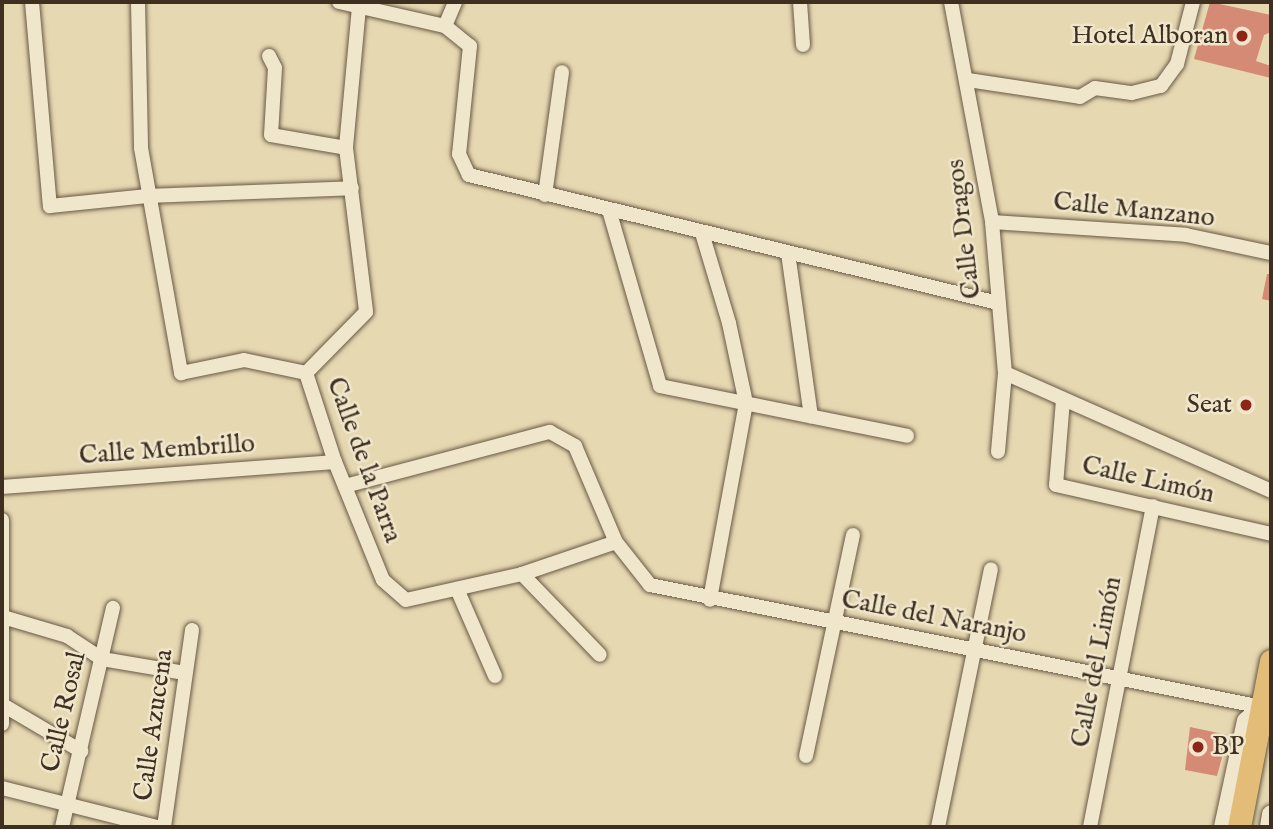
<!DOCTYPE html>
<html>
<head>
<meta charset="utf-8">
<style>
	body { margin:0 }
	#map { position:relative; width:1273px; height:829px; overflow:hidden; background:#e6d8b1; font-family:"IM FELL English",serif }
	div>[style] { position:absolute }
	.building>* { inset:0; background:#d48a75 }
	.roads { filter:drop-shadow(0 0 2px #685945) drop-shadow(0 0 2px #685945) }
	.minor>* { height:14px; margin:-7px; padding:0 7px; transform-origin:7px; border-radius:7px; background:#efe6cc }
	.tertiary>* { height:18px; margin:-9px; padding:0 9px; transform-origin:9px; border-radius:9px; background:#efe6cc }
	.trunk>* { height:23px; margin:-11.5px; padding:0 11.5px; transform-origin:11.5px; border-radius:11.5px; background:#e3bc78 }
	.dots>* { width:19px; height:19px; translate:-50% -50%; box-sizing:border-box; border:4px solid #efe6cc; border-radius:50% }
	span { translate:-50% -50%; white-space:nowrap; text-align:center; line-height:1.15; -webkit-text-stroke:5px #efe6cc; paint-order:stroke }
	.poi-label { font-size:26px; color:#3e2f21 }
	.right { translate:-100% -50%; text-align:right }
	.left { translate:0 -50%; text-align:left }
	.street-label { font-size:26px; color:#3e2f21 }
	.frame { position:absolute; inset:0; border:4px solid #3e2f21; pointer-events:none }
</style>
</head>
<body>
<div id="map">
	<div class="building">
		<div style="clip-path:polygon(1210px 2px,1271px 15px,1271px 32px,1264px 35px,1256px 61px,1271px 66px,1271px 78px,1194px 59px)"></div>
		<div style="clip-path:polygon(1267px 274px,1271px 274px,1271px 301px,1262px 299px)"></div>
		<div style="clip-path:polygon(1190px 727px,1228px 735px,1217px 776px,1185px 770px)"></div>
	</div>
	<div class="roads">
		<div class="minor">
			<div style="left:32px;top:2px;width:205px;rotate:85deg"></div>
			<div style="left:50px;top:206px;width:98px;rotate:-5.9deg"></div>
			<div style="left:147px;top:196px;width:205px;rotate:-2.2deg"></div>
			<div style="left:138px;top:2px;width:146px;rotate:88.8deg"></div>
			<div style="left:141px;top:148px;width:229px;rotate:79.9deg"></div>
			<div style="left:181px;top:373px;width:64px;rotate:-11.7deg"></div>
			<div style="left:244px;top:360px;width:63px;rotate:11.8deg"></div>
			<div style="left:339px;top:2px;width:109px;rotate:12.8deg"></div>
			<div style="left:445px;top:26px;width:32px;rotate:39deg"></div>
			<div style="left:470px;top:46px;width:109px;rotate:95.8deg"></div>
			<div style="left:459px;top:154px;width:23px;rotate:65deg"></div>
			<div style="left:469px;top:175px;width:544px;rotate:13.6deg"></div>
			<div style="left:800px;top:2px;width:43px;rotate:86deg"></div>
			<div style="left:951px;top:2px;width:224px;rotate:79.4deg"></div>
			<div style="left:992px;top:222px;width:152px;rotate:85.1deg"></div>
			<div style="left:1005px;top:373px;width:79px;rotate:95.1deg"></div>
			<div style="left:359px;top:7px;width:142px;rotate:95.3deg"></div>
			<div style="left:346px;top:148px;width:165px;rotate:83deg"></div>
			<div style="left:366px;top:312px;width:86px;rotate:134.5deg"></div>
			<div style="left:306px;top:373px;width:94px;rotate:72deg"></div>
			<div style="left:335px;top:462px;width:127px;rotate:67.9deg"></div>
			<div style="left:383px;top:580px;width:30px;rotate:41deg"></div>
			<div style="left:406px;top:600px;width:119px;rotate:-12.6deg"></div>
			<div style="left:522px;top:574px;width:99px;rotate:-18.8deg"></div>
			<div style="left:445px;top:26px;width:26px;rotate:-67deg"></div>
			<div style="left:269px;top:56px;width:13px;rotate:63deg"></div>
			<div style="left:275px;top:68px;width:67px;rotate:93.4deg"></div>
			<div style="left:271px;top:135px;width:76px;rotate:9.8deg"></div>
			<div style="left:968px;top:80px;width:113px;rotate:8.6deg"></div>
			<div style="left:1080px;top:97px;width:17px;rotate:-31deg"></div>
			<div style="left:1095px;top:88px;width:37px;rotate:8deg"></div>
			<div style="left:1132px;top:93px;width:30px;rotate:-14deg"></div>
			<div style="left:1161px;top:86px;width:27px;rotate:-54deg"></div>
			<div style="left:1177px;top:64px;width:64px;rotate:-75.5deg"></div>
			<div style="left:545px;top:195px;width:124px;rotate:-82.1deg"></div>
			<div style="left:609px;top:210px;width:183px;rotate:73.8deg"></div>
			<div style="left:660px;top:386px;width:252px;rotate:11.4deg"></div>
			<div style="left:992px;top:222px;width:194px;rotate:3.8deg"></div>
			<div style="left:1186px;top:235px;width:87px;rotate:12deg"></div>
			<div style="left:702px;top:233px;width:94px;rotate:73.3deg"></div>
			<div style="left:729px;top:323px;width:82px;rotate:78deg"></div>
			<div style="left:746px;top:403px;width:200px;rotate:100.4deg"></div>
			<div style="left:788px;top:253px;width:165px;rotate:82deg"></div>
			<div style="left:1005px;top:373px;width:291px;rotate:23.9deg"></div>
			<div style="left:1063px;top:400px;width:85px;rotate:94.7deg"></div>
			<div style="left:1056px;top:485px;width:221px;rotate:12.8deg"></div>
			<div style="left:345px;top:486px;width:212px;rotate:-14.8deg"></div>
			<div style="left:550px;top:432px;width:29px;rotate:29deg"></div>
			<div style="left:575px;top:446px;width:104px;rotate:66.9deg"></div>
			<div style="left:616px;top:542px;width:55px;rotate:51.7deg"></div>
			<div style="left:650px;top:585px;width:624px;rotate:11.27deg"></div>
			<div style="left:2px;top:487px;width:334px;rotate:-4.3deg"></div>
			<div style="left:2px;top:520px;width:204px;rotate:90deg"></div>
			<div style="left:522px;top:574px;width:112px;rotate:46.1deg"></div>
			<div style="left:457px;top:589px;width:95px;rotate:66.4deg"></div>
			<div style="left:3px;top:617px;width:67px;rotate:16.5deg"></div>
			<div style="left:67px;top:636px;width:42px;rotate:33.3deg"></div>
			<div style="left:102px;top:659px;width:84px;rotate:9.6deg"></div>
			<div style="left:3px;top:705px;width:91px;rotate:30.5deg"></div>
			<div style="left:806px;top:756px;width:226px;rotate:-78deg"></div>
			<div style="left:2px;top:788px;width:160px;rotate:14.1deg"></div>
			<div style="left:62px;top:827px;width:225px;rotate:-76.9deg"></div>
			<div style="left:164px;top:827px;width:199px;rotate:-81.9deg"></div>
			<div style="left:938px;top:827px;width:263px;rotate:-78.4deg"></div>
			<div style="left:1090px;top:827px;width:327px;rotate:-78.9deg"></div>
		</div>
		<div class="tertiary">
			<div style="left:1223px;top:827px;width:108px;rotate:-77.8deg"></div>
			<div style="left:1246px;top:721px;width:21px;rotate:-41deg"></div>
			<div style="left:1269px;top:827px;width:13px;rotate:-81deg"></div>
		</div>
		<div class="trunk">
			<div style="left:1239px;top:827px;width:169px;rotate:-79.1deg"></div>
		</div>
	</div>
	<div class="dots">
		<div style="left:1242px;top:36px;background:#8f2418"></div>
		<div style="left:1246px;top:405px;background:#8f2418"></div>
		<div style="left:1198px;top:747px;background:#8f2418"></div>
	</div>
	<div class="poi-label">
		<span class="right" style="left:1228px;top:36px">Hotel Alboran</span>
		<span class="right" style="left:1232px;top:405px">Seat</span>
		<span class="left" style="left:1212px;top:747px">BP</span>
	</div>
	<div class="street-label">
		<span style="left:1134px;top:210px;rotate:6deg">Calle Manzano</span>
		<span style="left:964px;top:229px;rotate:-97deg">Calle Dragos</span>
		<span style="left:167px;top:450px;rotate:-4deg">Calle Membrillo</span>
		<span style="left:364px;top:460px;rotate:70deg">Calle de la Parra</span>
		<span style="left:1148px;top:480px;rotate:13deg">Calle Limón</span>
		<span style="left:934px;top:617px;rotate:11deg">Calle del Naranjo</span>
		<span style="left:1097px;top:662px;rotate:-79deg">Calle del Limón</span>
		<span style="left:64px;top:712px;rotate:-77deg">Calle Rosal</span>
		<span style="left:154px;top:725px;rotate:-82deg">Calle Azucena</span>
	</div>
	<div class="frame"></div>
</div>
</body>
</html>
